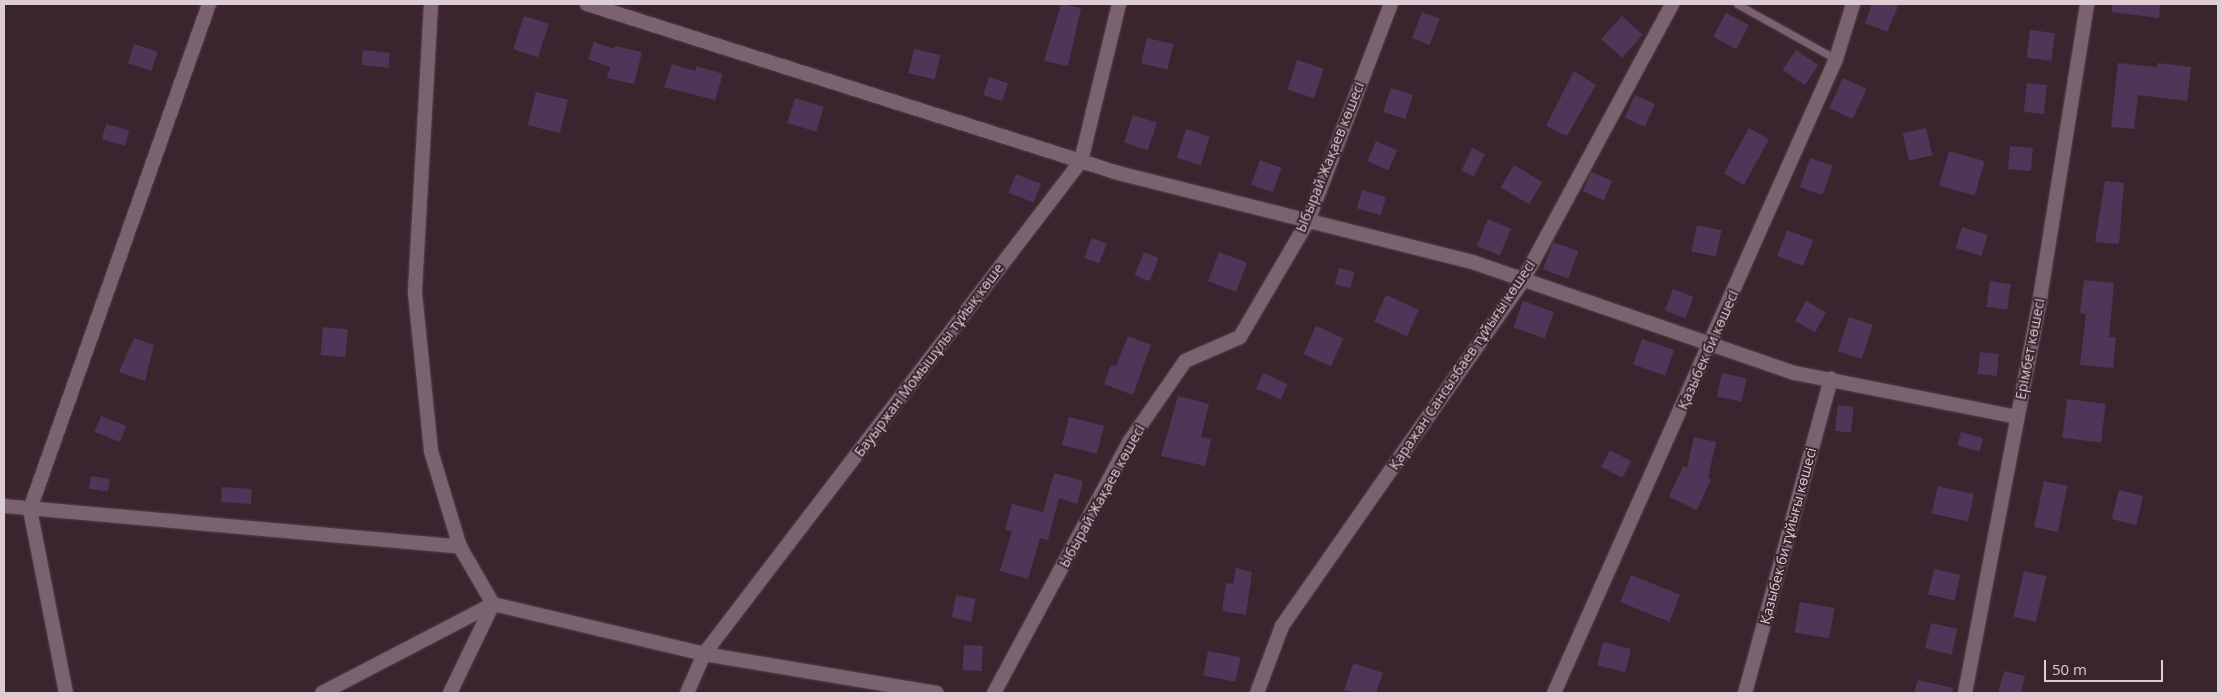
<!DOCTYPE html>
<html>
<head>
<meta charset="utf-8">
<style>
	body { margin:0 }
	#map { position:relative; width:2222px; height:697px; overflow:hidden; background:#3a252f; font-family:"Open Sans",sans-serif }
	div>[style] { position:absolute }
	.building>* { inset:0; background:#4f3659; transform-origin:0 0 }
	.roads { filter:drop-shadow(0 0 1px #54434c) drop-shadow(0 0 1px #54434c) }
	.service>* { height:7px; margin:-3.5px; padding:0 3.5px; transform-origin:3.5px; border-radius:3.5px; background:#7a626e }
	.minor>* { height:14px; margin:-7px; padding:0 7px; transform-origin:7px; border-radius:7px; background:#7a626e }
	span { translate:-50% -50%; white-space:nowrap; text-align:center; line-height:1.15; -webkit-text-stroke:4px #3a252f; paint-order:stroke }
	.street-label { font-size:14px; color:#dbcdd3 }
	.frame { position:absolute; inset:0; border:5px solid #dbcdd3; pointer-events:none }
	.scale { position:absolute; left:2044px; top:660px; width:119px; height:22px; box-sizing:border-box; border:2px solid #dbcdd3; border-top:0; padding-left:6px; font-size:15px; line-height:18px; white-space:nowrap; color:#dbcdd3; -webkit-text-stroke:4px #3a252f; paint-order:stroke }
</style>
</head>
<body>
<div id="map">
	<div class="building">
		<div style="clip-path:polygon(1061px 4px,1081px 8px,1068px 66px,1044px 61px)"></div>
		<div style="clip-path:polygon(1872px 4px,1899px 4px,1887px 32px,1865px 23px)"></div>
		<div style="clip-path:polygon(2112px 4px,2160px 4px,2159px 18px,2112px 12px)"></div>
		<div style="left:1422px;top:12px;width:19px;height:28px;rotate:21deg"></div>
		<div style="left:1726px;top:13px;width:26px;height:27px;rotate:28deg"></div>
		<div style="left:524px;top:16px;width:26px;height:35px;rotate:18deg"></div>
		<div style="left:1622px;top:16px;width:28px;height:31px;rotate:42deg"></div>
		<div style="left:2030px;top:30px;width:25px;height:28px;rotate:7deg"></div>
		<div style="left:1147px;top:38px;width:27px;height:26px;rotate:13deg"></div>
		<div style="clip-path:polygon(594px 42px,614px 49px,615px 46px,642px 52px,634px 84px,607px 78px,610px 67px,588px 59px)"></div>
		<div style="left:134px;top:44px;width:25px;height:20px;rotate:18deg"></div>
		<div style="left:914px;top:49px;width:27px;height:25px;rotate:13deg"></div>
		<div style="left:363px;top:50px;width:27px;height:15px;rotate:6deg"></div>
		<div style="left:1796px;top:50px;width:27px;height:24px;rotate:34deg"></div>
		<div style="left:1297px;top:60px;width:28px;height:31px;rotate:18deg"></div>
		<div style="clip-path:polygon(2118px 63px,2157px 67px,2158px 63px,2191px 67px,2187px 101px,2138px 95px,2134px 129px,2111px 127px)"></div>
		<div style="clip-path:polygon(672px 64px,695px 71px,697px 66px,723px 74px,715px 100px,664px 87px)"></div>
		<div style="clip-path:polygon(1574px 71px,1596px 85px,1567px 136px,1546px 126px)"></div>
		<div style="left:989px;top:77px;width:20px;height:19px;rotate:18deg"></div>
		<div style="left:1843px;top:78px;width:26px;height:33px;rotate:25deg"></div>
		<div style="left:2027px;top:83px;width:20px;height:29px;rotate:6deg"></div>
		<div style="left:1391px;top:88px;width:23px;height:25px;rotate:18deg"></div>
		<div style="left:536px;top:92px;width:33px;height:34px;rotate:14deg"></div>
		<div style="left:1635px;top:95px;width:22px;height:25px;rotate:24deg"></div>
		<div style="left:795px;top:98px;width:30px;height:26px;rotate:17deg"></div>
		<div style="left:1133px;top:115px;width:25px;height:29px;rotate:18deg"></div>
		<div style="left:106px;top:124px;width:24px;height:16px;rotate:15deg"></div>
		<div style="left:1749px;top:128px;width:23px;height:52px;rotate:29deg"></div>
		<div style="left:1926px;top:128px;width:28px;height:24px;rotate:77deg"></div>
		<div style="left:1186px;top:129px;width:25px;height:30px;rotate:18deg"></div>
		<div style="left:1376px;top:141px;width:23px;height:22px;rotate:23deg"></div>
		<div style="left:2010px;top:146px;width:23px;height:23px;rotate:5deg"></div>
		<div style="left:1472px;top:148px;width:14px;height:25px;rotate:25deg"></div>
		<div style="left:1949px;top:151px;width:37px;height:36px;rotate:16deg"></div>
		<div style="left:1810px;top:158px;width:24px;height:31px;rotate:19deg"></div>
		<div style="left:1260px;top:160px;width:23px;height:26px;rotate:20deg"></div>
		<div style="left:1514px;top:165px;width:33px;height:26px;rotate:31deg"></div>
		<div style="left:1591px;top:172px;width:23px;height:21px;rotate:23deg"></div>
		<div style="left:1016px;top:174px;width:27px;height:20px;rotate:22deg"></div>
		<div style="clip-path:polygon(2105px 181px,2124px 183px,2119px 244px,2095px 242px)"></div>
		<div style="left:1362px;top:190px;width:25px;height:19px;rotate:16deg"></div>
		<div style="left:1488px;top:219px;width:25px;height:29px;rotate:23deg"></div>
		<div style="left:1697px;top:225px;width:25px;height:27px;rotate:12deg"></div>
		<div style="left:1962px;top:227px;width:27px;height:22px;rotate:17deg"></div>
		<div style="left:1787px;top:230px;width:28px;height:28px;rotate:21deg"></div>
		<div style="left:1092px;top:238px;width:16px;height:21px;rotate:22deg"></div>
		<div style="left:1553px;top:242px;width:27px;height:29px;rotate:20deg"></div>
		<div style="left:1144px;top:252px;width:16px;height:25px;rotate:22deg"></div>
		<div style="left:1219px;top:252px;width:30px;height:31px;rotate:21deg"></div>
		<div style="left:1339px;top:268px;width:16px;height:17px;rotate:14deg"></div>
		<div style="clip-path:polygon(2084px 280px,2114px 283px,2109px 337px,2116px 338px,2113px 368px,2080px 365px,2086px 314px,2080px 313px)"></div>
		<div style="left:1990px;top:281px;width:21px;height:26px;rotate:8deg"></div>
		<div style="left:1673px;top:289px;width:22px;height:23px;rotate:21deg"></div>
		<div style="left:1386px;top:295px;width:36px;height:29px;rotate:24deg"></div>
		<div style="left:1523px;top:301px;width:33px;height:28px;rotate:20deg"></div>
		<div style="left:1806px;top:301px;width:23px;height:23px;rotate:29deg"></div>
		<div style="left:1849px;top:317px;width:25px;height:36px;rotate:18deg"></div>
		<div style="left:1316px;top:326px;width:30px;height:31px;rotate:24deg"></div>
		<div style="left:323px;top:327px;width:25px;height:28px;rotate:5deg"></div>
		<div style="clip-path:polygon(1128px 336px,1151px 345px,1133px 395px,1104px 384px,1111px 365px,1116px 366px)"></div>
		<div style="clip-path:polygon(134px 338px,154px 345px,145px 381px,119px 372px)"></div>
		<div style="left:1642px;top:339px;width:34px;height:27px;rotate:19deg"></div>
		<div style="left:1980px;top:352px;width:19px;height:22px;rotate:6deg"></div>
		<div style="left:1263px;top:373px;width:27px;height:17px;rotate:24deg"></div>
		<div style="left:1722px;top:373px;width:25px;height:24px;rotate:12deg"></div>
		<div style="clip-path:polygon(1178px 396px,1209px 404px,1201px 437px,1211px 439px,1205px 466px,1161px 456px)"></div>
		<div style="left:2067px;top:399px;width:39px;height:39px;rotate:7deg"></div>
		<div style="left:1838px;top:405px;width:16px;height:26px;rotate:7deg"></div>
		<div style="left:101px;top:416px;width:27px;height:17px;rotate:22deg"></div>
		<div style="left:1069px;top:417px;width:36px;height:29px;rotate:14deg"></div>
		<div style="left:1961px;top:432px;width:23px;height:14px;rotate:15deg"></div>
		<div style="clip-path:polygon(1694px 437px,1716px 442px,1708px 478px,1711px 479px,1697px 510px,1669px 497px,1683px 466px,1687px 468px)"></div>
		<div style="left:1610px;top:450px;width:24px;height:19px;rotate:28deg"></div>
		<div style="clip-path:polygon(1054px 473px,1083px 481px,1077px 504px,1059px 498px,1048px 540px,1040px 538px,1028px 579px,1000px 571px,1012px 531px,1005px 530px,1012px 504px,1043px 512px)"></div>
		<div style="left:91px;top:476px;width:19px;height:13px;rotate:9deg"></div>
		<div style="left:2044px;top:481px;width:24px;height:47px;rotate:12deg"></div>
		<div style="left:1938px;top:486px;width:37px;height:28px;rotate:13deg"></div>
		<div style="left:222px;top:487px;width:30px;height:15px;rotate:4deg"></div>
		<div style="left:2119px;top:490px;width:25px;height:30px;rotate:14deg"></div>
		<div style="clip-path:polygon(1236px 568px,1252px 572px,1246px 615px,1222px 611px,1226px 583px,1233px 584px)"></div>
		<div style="left:1934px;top:569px;width:27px;height:26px;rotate:13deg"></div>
		<div style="left:2024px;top:571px;width:23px;height:47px;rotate:13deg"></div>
		<div style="left:1631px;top:575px;width:53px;height:29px;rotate:22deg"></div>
		<div style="left:956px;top:595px;width:20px;height:23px;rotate:11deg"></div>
		<div style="left:1800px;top:602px;width:35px;height:31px;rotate:10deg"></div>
		<div style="left:1931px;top:623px;width:27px;height:26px;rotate:13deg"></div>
		<div style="left:1603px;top:642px;width:29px;height:24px;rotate:14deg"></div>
		<div style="left:964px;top:645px;width:19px;height:25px;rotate:3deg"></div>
		<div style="left:1208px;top:651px;width:33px;height:25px;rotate:11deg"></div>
		<div style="clip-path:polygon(1353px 663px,1383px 673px,1376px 693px,1344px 691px)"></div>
		<div style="clip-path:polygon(2004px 671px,2025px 676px,2021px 693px,1998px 693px)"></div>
		<div style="clip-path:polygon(1918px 680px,1953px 688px,1952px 693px,1914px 693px)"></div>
	</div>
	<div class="roads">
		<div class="service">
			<div style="left:1737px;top:4px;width:113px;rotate:29.1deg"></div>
		</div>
		<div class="minor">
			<div style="left:431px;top:4px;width:289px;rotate:93.2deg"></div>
			<div style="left:415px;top:293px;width:159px;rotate:84.2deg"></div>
			<div style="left:431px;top:451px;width:100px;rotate:73.2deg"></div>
			<div style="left:460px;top:547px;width:66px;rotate:59.9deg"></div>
			<div style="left:587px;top:4px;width:557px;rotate:17.65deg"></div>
			<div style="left:1118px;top:173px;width:368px;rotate:14.1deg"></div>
			<div style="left:1475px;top:263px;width:338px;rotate:19deg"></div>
			<div style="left:1795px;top:373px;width:226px;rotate:11.2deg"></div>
			<div style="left:4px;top:506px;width:458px;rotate:5.1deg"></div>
			<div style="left:66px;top:693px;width:187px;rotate:-101.1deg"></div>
			<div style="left:30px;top:509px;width:536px;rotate:-70.48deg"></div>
			<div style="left:322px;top:693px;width:193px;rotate:-27.5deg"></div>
			<div style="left:493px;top:604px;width:217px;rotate:13.3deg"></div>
			<div style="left:704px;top:654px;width:236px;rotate:9.5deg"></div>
			<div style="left:450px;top:693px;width:99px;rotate:-64.2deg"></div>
			<div style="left:687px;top:693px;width:43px;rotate:-66.4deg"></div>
			<div style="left:704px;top:654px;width:621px;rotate:-52.59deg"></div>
			<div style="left:1081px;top:161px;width:162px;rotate:-76.4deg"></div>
			<div style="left:994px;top:693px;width:285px;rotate:-61.7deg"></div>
			<div style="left:1129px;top:442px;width:98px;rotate:-55.3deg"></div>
			<div style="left:1185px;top:361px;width:60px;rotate:-23.6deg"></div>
			<div style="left:1240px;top:337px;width:134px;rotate:-59.6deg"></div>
			<div style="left:1308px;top:221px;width:232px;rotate:-69.1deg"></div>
			<div style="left:1257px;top:693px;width:72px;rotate:-69.5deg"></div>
			<div style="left:1282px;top:626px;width:422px;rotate:-55.1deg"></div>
			<div style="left:1523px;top:280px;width:314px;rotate:-61.6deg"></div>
			<div style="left:1554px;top:693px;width:694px;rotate:-66.02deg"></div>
			<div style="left:1836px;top:59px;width:58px;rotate:-72.8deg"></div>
			<div style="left:1745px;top:693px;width:326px;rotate:-74.7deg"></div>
			<div style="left:1965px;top:693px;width:402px;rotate:-79.2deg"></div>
			<div style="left:2040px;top:298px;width:298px;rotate:-80.9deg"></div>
		</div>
	</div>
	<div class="street-label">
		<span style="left:1330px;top:157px;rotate:-68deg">Ыбырай Жақаев көшесі</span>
		<span style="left:2030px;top:349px;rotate:-79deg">Ерімбет көшесі</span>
		<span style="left:1708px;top:350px;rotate:-66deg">Қазыбек би көшесі</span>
		<span style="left:929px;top:360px;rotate:-53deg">Бауыржан Момышұлы тұйық көше</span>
		<span style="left:1462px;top:365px;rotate:-56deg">Қаражан Сансызбаев тұйығы көшесі</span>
		<span style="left:1102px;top:496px;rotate:-61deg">Ыбырай Жақаев көшесі</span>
		<span style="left:1788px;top:536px;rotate:-75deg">Қазыбек би тұйығы көшесі</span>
	</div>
	<div class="frame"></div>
	<div class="scale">50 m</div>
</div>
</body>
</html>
